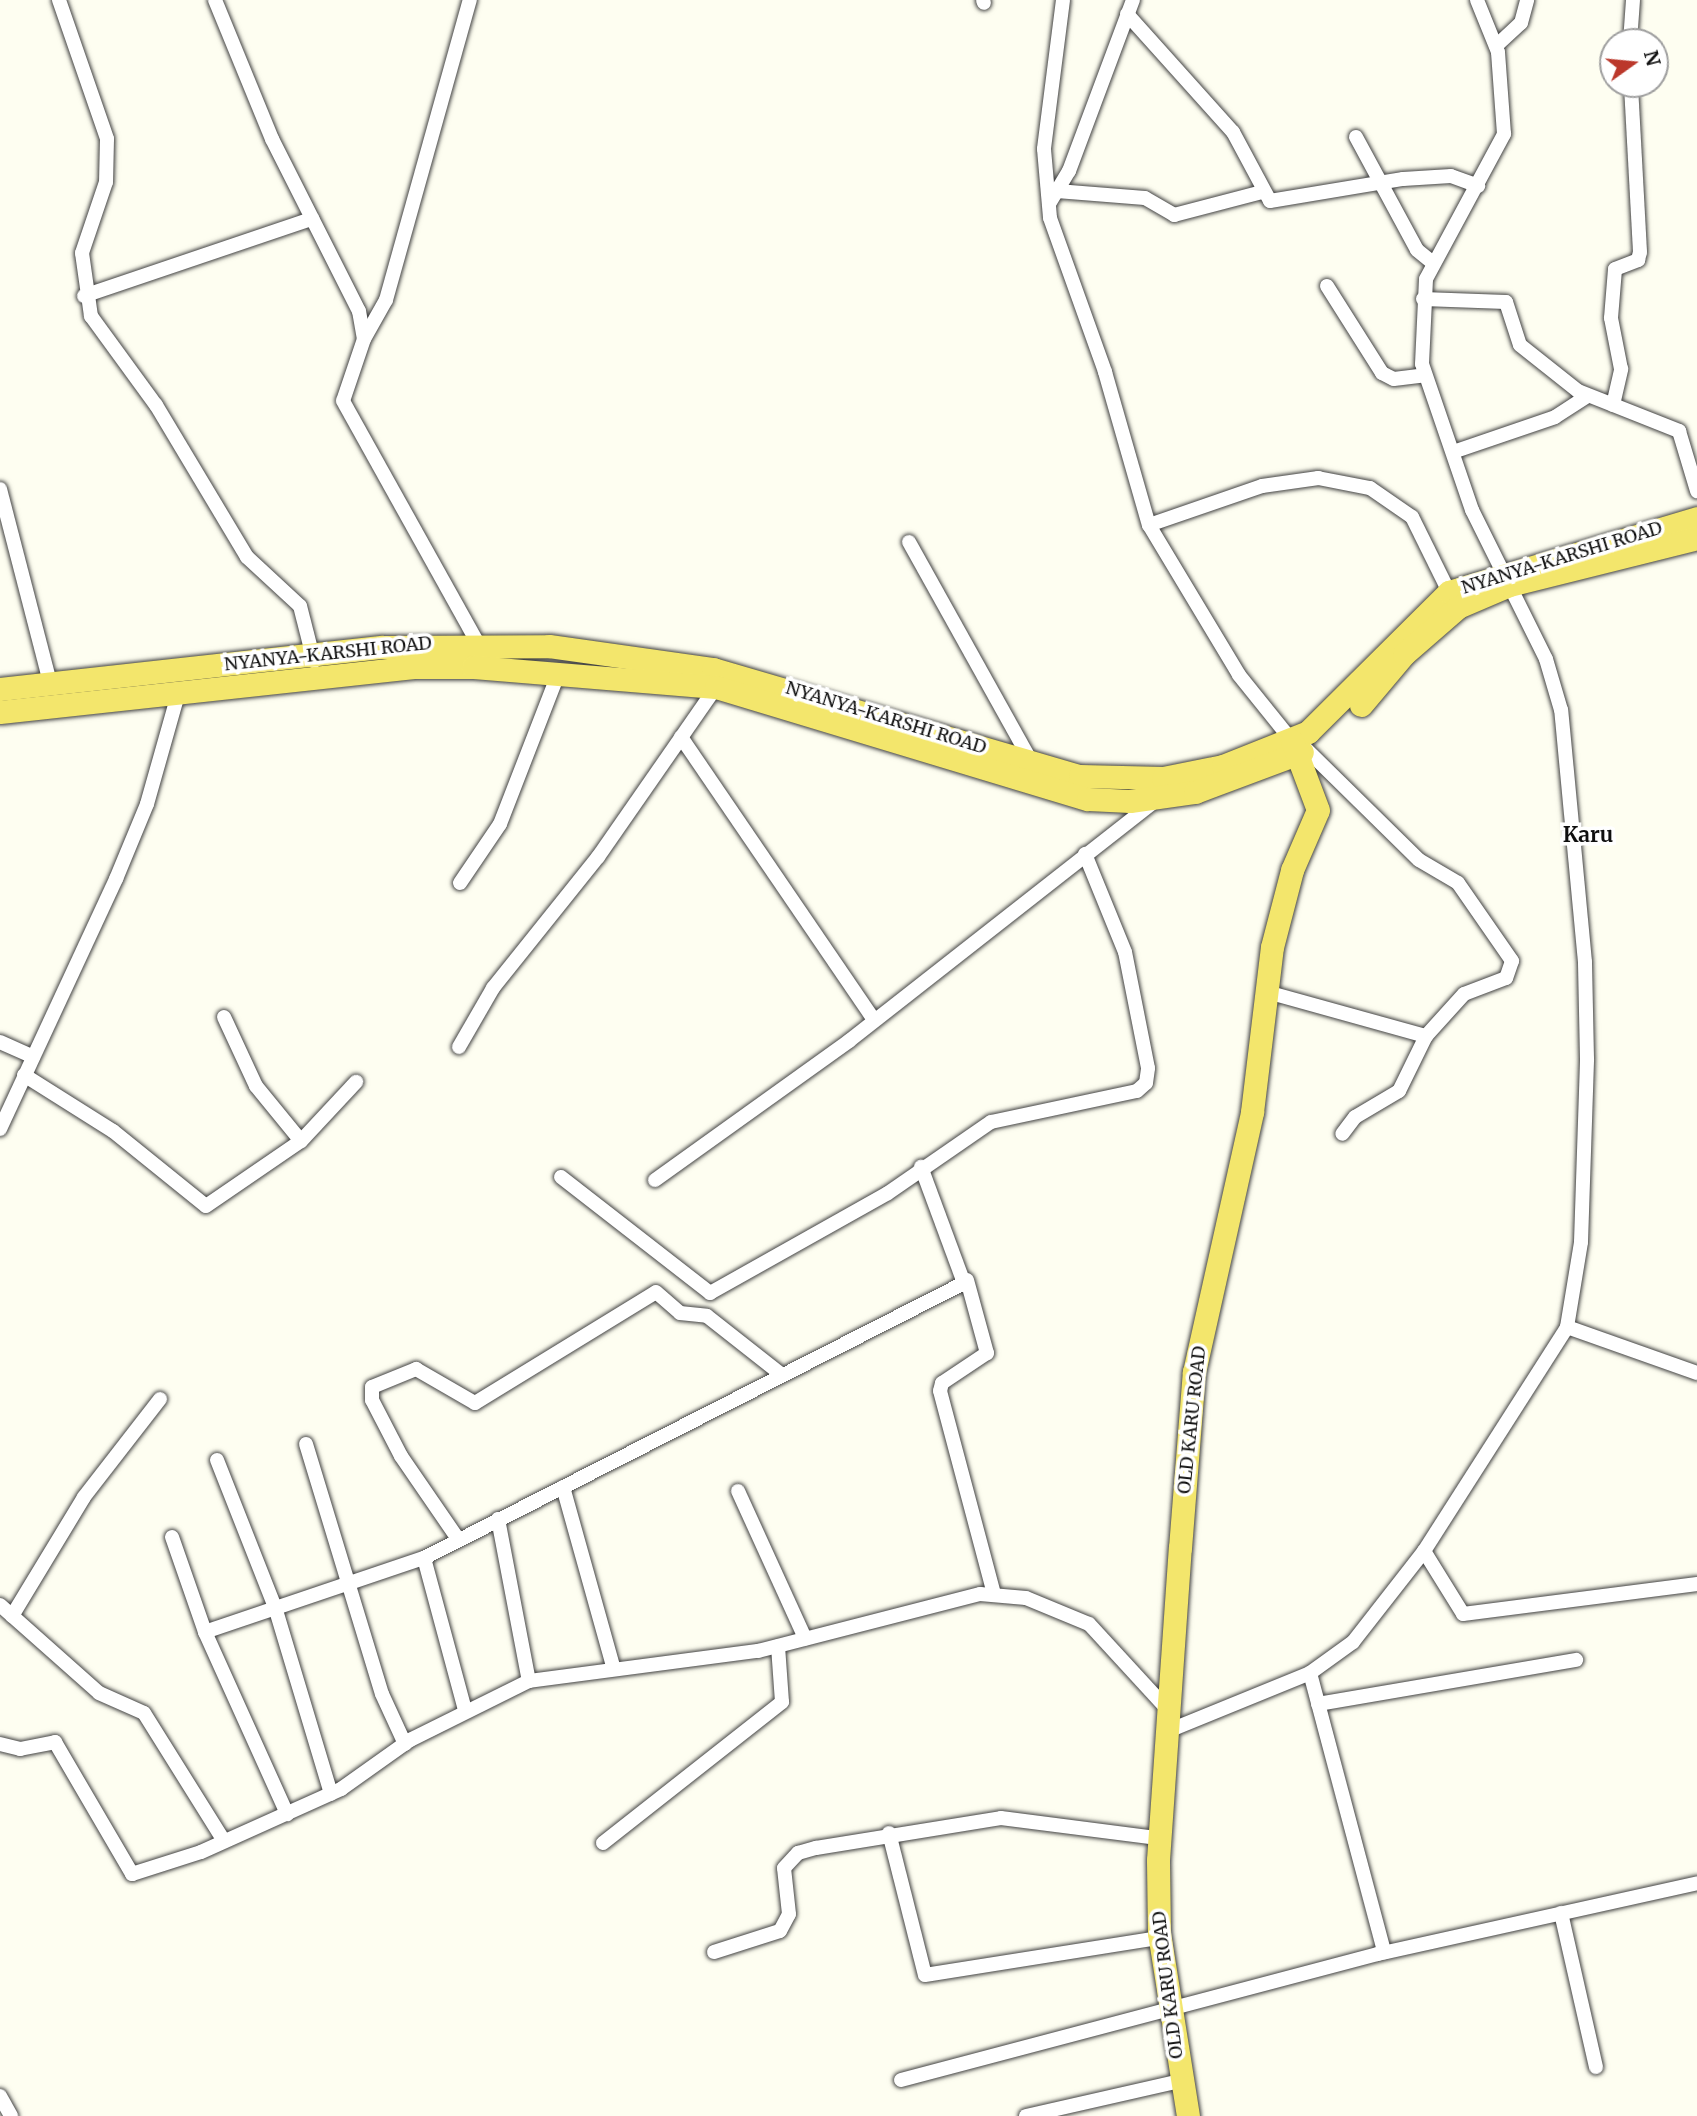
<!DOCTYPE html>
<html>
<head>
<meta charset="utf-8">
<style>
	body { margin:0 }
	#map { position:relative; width:1697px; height:2116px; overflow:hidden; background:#fefef1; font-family:Merriweather,serif }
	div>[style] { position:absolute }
	.roads { filter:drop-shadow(0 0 2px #424242) drop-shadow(0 0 2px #424242) }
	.minor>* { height:14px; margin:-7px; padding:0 7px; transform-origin:7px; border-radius:7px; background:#fff }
	.primary>* { height:23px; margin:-11.5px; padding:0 11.5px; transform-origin:11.5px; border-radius:11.5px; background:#f3e66c }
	span { translate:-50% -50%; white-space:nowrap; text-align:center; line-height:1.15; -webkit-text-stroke:7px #fff; paint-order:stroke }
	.street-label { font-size:18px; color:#0f0f0f }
	.quarter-label { font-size:21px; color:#0f0f0f; font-weight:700 }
	.north { position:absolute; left:1599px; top:28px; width:70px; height:70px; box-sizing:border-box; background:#fff; border:2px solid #9f9f9f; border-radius:50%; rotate:75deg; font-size:19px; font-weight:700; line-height:28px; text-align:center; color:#0f0f0f }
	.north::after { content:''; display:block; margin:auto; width:24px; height:32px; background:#bb382b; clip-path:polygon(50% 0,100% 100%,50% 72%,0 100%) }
</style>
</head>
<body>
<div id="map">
	<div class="roads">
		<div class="minor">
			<div style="left:59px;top:0;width:147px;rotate:70.9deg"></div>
			<div style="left:107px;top:139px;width:43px;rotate:91.3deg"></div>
			<div style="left:106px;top:182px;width:75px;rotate:108.7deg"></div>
			<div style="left:82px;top:253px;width:64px;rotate:81.9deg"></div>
			<div style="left:91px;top:316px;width:110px;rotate:53.9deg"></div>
			<div style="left:156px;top:405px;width:177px;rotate:59.1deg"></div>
			<div style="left:247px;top:557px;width:72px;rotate:42.8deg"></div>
			<div style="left:300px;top:606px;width:57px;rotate:75.7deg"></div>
			<div style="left:215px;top:0;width:150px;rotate:67.7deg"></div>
			<div style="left:272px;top:139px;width:193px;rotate:63.2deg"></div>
			<div style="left:359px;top:311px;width:28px;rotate:80deg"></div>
			<div style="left:364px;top:339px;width:65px;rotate:108.7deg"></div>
			<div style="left:343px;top:401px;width:278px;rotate:60.9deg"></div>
			<div style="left:983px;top:0;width:3px;rotate:72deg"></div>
			<div style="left:1063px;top:0;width:150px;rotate:97.3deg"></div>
			<div style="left:1044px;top:149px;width:69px;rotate:85deg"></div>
			<div style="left:1050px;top:218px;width:164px;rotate:70.3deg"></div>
			<div style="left:1105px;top:372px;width:159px;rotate:74deg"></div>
			<div style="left:1149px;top:525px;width:175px;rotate:59deg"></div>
			<div style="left:1239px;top:675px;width:85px;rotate:51.2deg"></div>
			<div style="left:1127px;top:14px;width:159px;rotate:48.1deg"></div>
			<div style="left:1233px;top:132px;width:78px;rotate:61.8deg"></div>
			<div style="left:1270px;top:201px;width:135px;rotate:-9.4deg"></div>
			<div style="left:1403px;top:179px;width:48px;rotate:-3.6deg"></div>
			<div style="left:1451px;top:176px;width:29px;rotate:20deg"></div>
			<div style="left:1630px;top:42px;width:42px;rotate:-85.9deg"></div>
			<div style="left:1496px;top:46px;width:34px;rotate:-43deg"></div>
			<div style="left:1521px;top:23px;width:24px;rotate:-75deg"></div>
			<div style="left:1356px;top:137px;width:128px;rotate:61.6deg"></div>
			<div style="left:1417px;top:250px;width:19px;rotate:39deg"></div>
			<div style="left:1057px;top:191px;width:88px;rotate:4.5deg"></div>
			<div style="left:1145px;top:198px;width:34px;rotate:30deg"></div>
			<div style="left:1174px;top:215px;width:91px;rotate:-14.6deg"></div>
			<div style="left:1049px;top:204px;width:39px;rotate:-59deg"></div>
			<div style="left:1069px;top:171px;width:183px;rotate:-69.5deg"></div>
			<div style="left:1327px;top:286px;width:103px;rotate:57.7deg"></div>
			<div style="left:1382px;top:373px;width:13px;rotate:27deg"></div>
			<div style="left:1394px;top:379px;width:31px;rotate:-7deg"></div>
			<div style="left:84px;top:296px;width:241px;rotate:-18.7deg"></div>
			<div style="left:1423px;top:299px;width:83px;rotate:2.1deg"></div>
			<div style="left:1506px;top:302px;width:45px;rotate:72deg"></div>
			<div style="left:1520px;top:345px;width:74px;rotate:38.4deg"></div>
			<div style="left:1578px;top:391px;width:109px;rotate:21.6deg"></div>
			<div style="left:1679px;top:431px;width:63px;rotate:73.3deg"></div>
			<div style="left:364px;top:339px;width:45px;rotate:-60.6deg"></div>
			<div style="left:386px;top:300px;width:312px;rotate:-74.4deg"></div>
			<div style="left:1613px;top:405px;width:37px;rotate:-77deg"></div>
			<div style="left:1621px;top:369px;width:52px;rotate:-101.1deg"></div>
			<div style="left:1611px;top:318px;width:49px;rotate:-85.3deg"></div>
			<div style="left:1615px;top:269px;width:25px;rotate:-21deg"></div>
			<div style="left:1638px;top:260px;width:8px;rotate:-76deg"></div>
			<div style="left:1640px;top:252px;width:168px;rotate:-93.1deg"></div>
			<div style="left:1453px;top:452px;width:108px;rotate:-18.9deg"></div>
			<div style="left:1555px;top:417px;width:38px;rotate:-33deg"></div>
			<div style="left:0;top:489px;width:200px;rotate:75.5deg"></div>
			<div style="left:1149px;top:525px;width:120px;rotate:-19deg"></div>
			<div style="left:1262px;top:486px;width:57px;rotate:-8.1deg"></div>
			<div style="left:1318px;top:478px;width:53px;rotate:10.9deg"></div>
			<div style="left:1370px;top:488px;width:51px;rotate:34.6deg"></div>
			<div style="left:1412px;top:517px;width:84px;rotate:63.7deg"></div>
			<div style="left:909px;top:542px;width:253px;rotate:60.9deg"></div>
			<div style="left:681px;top:737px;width:340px;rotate:55.7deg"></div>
			<div style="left:1306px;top:749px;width:158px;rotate:44.5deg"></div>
			<div style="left:1419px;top:860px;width:45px;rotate:30.5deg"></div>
			<div style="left:1458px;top:883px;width:95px;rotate:55.3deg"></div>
			<div style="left:1512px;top:961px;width:18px;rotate:109deg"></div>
			<div style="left:1506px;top:978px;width:45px;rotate:159.1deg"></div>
			<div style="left:1464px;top:994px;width:57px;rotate:132.1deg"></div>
			<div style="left:1426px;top:1036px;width:61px;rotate:116.1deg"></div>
			<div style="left:1399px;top:1091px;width:51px;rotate:149.4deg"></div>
			<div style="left:1355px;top:1117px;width:21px;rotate:127deg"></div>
			<div style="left:460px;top:883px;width:71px;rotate:-55.9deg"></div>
			<div style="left:500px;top:824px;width:163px;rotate:-68.8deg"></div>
			<div style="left:1267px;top:992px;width:165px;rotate:15.5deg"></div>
			<div style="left:224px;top:1017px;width:76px;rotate:65.1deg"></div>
			<div style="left:256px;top:1086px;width:71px;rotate:50.7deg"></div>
			<div style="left:0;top:1042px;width:36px;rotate:24deg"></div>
			<div style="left:459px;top:1047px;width:68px;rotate:-60deg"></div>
			<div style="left:493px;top:988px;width:168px;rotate:-51.3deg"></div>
			<div style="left:598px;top:857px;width:207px;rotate:-55.2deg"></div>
			<div style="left:24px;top:1075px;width:105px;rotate:32.2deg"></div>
			<div style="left:113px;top:1131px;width:119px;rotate:38.9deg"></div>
			<div style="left:206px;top:1206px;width:115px;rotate:-34.4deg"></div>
			<div style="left:301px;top:1141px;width:81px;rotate:-47deg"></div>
			<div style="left:0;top:1129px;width:276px;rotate:-65.1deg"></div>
			<div style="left:116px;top:879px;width:81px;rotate:-67.5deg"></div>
			<div style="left:147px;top:804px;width:117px;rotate:-74.2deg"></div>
			<div style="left:561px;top:1177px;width:189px;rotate:37.9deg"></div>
			<div style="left:710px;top:1293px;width:204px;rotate:-29.3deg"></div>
			<div style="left:888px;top:1193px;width:125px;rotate:-34.6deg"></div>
			<div style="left:991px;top:1122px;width:149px;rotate:-12deg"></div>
			<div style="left:1137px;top:1091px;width:12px;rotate:-42deg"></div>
			<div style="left:1146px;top:1083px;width:15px;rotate:-82deg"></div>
			<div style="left:1148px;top:1068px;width:118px;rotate:-101.2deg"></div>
			<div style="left:1125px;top:952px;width:106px;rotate:-112.2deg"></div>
			<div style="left:655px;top:1180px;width:239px;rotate:-35.6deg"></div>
			<div style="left:849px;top:1041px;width:392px;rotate:-38.1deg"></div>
			<div style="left:967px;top:1280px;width:76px;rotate:74.7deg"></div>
			<div style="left:987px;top:1353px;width:54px;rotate:146.3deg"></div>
			<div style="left:942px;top:1383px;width:8px;rotate:104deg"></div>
			<div style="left:940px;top:1391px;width:210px;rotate:75.1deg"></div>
			<div style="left:1567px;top:1327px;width:138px;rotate:19.5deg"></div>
			<div style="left:306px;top:1444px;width:261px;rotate:73.1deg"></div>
			<div style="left:382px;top:1694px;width:55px;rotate:65.3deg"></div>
			<div style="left:217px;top:1460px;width:158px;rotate:68.5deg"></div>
			<div style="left:275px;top:1607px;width:195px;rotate:73.3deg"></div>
			<div style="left:563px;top:1487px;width:186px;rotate:74.4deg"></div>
			<div style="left:738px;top:1491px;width:162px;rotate:65.5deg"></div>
			<div style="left:498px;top:1519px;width:165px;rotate:79.2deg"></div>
			<div style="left:172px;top:1537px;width:101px;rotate:70.8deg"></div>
			<div style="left:205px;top:1632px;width:200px;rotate:65.7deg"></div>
			<div style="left:458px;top:1539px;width:101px;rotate:-124.5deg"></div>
			<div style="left:401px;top:1456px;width:63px;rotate:-117.4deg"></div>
			<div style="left:372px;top:1400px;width:13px;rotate:-90deg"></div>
			<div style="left:372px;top:1387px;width:48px;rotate:-22.2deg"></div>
			<div style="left:416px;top:1369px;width:68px;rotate:30deg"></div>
			<div style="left:475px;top:1403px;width:212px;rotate:-31.5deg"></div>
			<div style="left:656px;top:1292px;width:32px;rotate:41deg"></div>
			<div style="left:680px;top:1313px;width:27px;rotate:6deg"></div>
			<div style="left:707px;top:1316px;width:95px;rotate:38.2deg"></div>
			<div style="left:1424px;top:1551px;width:74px;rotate:58.2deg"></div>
			<div style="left:1463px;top:1614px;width:236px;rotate:-7.3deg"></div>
			<div style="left:424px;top:1558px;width:157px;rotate:74.9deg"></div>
			<div style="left:0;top:1605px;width:132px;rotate:41.6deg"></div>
			<div style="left:99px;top:1693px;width:49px;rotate:24deg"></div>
			<div style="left:144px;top:1713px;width:151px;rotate:58deg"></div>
			<div style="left:12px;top:1616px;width:139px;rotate:-58.8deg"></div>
			<div style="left:84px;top:1497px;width:124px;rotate:-52.2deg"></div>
			<div style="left:205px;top:1632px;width:231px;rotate:-18.7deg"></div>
			<div style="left:424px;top:1558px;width:606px;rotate:-26.99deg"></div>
			<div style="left:964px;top:1283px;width:124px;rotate:-110.3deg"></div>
			<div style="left:1310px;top:1673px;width:289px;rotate:75.1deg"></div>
			<div style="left:1318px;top:1704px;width:262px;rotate:-9.7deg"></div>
			<div style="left:1168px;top:1731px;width:153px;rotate:-22.2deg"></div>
			<div style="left:1310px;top:1673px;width:53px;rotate:-35.8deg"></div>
			<div style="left:1353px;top:1642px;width:115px;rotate:-52deg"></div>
			<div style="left:1424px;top:1551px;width:266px;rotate:-57.4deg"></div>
			<div style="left:1567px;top:1327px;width:86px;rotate:-80.6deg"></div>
			<div style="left:1581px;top:1242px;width:183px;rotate:-88.1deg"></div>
			<div style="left:1587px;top:1059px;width:97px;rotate:-91.2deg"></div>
			<div style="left:1585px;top:962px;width:253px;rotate:-95.4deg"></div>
			<div style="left:1561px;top:710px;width:53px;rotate:-106.4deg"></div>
			<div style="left:1546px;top:659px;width:166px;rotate:-116.4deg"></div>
			<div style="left:1472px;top:510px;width:154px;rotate:-108.9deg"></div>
			<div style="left:1422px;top:364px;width:85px;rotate:-87.3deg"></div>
			<div style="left:1426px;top:279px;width:165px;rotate:-61.7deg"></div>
			<div style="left:1504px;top:134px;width:82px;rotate:-94.2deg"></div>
			<div style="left:1498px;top:52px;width:56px;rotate:-112deg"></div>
			<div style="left:0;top:1744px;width:21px;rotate:14deg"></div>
			<div style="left:20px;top:1749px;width:36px;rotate:-11deg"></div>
			<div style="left:55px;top:1742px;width:153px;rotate:59.7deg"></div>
			<div style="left:132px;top:1874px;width:72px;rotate:-17.7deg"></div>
			<div style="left:201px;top:1852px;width:154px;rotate:-24.2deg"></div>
			<div style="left:341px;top:1789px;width:85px;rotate:-35.4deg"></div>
			<div style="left:410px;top:1740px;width:133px;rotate:-26.4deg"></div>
			<div style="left:529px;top:1681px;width:231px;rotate:-7.5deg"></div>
			<div style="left:758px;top:1651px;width:229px;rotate:-14.4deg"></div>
			<div style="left:980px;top:1594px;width:46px;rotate:5deg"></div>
			<div style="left:1026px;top:1598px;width:68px;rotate:22.4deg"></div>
			<div style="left:1089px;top:1624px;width:120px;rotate:47.4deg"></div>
			<div style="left:889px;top:1833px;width:146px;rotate:75.8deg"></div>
			<div style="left:925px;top:1975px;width:237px;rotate:-9deg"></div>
			<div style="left:603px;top:1843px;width:228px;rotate:-38.2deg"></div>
			<div style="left:782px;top:1702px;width:56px;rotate:-94.1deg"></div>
			<div style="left:1561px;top:1913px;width:158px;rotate:77.2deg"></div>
			<div style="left:714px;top:1952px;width:69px;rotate:-17.7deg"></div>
			<div style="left:780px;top:1931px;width:19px;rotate:-62deg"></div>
			<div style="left:789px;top:1914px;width:46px;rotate:-96.2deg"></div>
			<div style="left:784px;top:1868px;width:21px;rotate:-47deg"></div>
			<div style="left:798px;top:1853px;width:19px;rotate:-16deg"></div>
			<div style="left:816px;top:1848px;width:187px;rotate:-9.2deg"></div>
			<div style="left:1001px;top:1818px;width:158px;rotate:7.3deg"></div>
			<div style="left:901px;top:2080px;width:493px;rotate:-14.8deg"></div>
			<div style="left:1378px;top:1954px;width:327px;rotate:-12.5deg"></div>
			<div style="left:0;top:2096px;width:23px;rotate:61deg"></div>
			<div style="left:1026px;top:2116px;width:158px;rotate:-12.8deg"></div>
		</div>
		<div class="primary">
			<div style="left:0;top:689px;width:385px;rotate:-6.3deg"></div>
			<div style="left:383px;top:647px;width:166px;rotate:-0.3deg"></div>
			<div style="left:549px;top:646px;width:166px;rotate:8deg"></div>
			<div style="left:713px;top:669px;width:382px;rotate:16.3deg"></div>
			<div style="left:1080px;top:776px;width:83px;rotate:1.4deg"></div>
			<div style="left:1163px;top:778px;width:61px;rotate:-11.3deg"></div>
			<div style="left:1223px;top:766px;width:92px;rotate:-21.8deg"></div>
			<div style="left:1308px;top:732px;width:199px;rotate:-44.8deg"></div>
			<div style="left:1449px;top:592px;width:259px;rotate:-16.6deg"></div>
			<div style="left:1361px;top:705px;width:67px;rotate:-49.9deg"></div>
			<div style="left:1404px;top:654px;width:72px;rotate:-41deg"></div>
			<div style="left:1458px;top:607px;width:56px;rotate:-23.3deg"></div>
			<div style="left:1509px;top:585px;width:194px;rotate:-14deg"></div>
			<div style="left:0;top:712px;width:416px;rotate:-6.2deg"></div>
			<div style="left:414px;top:667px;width:59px"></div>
			<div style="left:473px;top:667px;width:244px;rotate:4.7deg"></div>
			<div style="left:716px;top:687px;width:388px;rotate:16.8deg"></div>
			<div style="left:1088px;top:799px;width:42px;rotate:2.7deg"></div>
			<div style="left:1130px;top:801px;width:66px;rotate:-7.9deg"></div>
			<div style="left:1195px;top:792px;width:114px;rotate:-20.5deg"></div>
			<div style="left:1188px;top:2116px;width:185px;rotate:-99deg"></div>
			<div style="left:1159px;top:1933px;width:73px;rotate:-90.8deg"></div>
			<div style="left:1158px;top:1860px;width:313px;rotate:-86deg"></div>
			<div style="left:1180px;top:1548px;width:177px;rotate:-85.5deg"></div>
			<div style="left:1194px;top:1372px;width:266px;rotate:-77.4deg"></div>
			<div style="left:1252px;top:1112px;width:166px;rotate:-83.1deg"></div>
			<div style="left:1272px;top:947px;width:80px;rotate:-75.4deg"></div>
			<div style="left:1292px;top:870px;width:65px;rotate:-66.6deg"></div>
			<div style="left:1318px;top:810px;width:74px;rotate:-110.6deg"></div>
		</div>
	</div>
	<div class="street-label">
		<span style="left:1562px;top:558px;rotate:-17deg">NYANYA-KARSHI ROAD</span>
		<span style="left:328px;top:654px;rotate:-6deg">NYANYA-KARSHI ROAD</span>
		<span style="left:886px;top:718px;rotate:17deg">NYANYA-KARSHI ROAD</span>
		<span style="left:1192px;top:1420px;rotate:-84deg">OLD KARU ROAD</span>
		<span style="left:1168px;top:1985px;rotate:-97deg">OLD KARU ROAD</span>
	</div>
	<div class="quarter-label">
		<span style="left:1588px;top:835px">Karu</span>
	</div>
	<div class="north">N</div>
</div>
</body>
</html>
